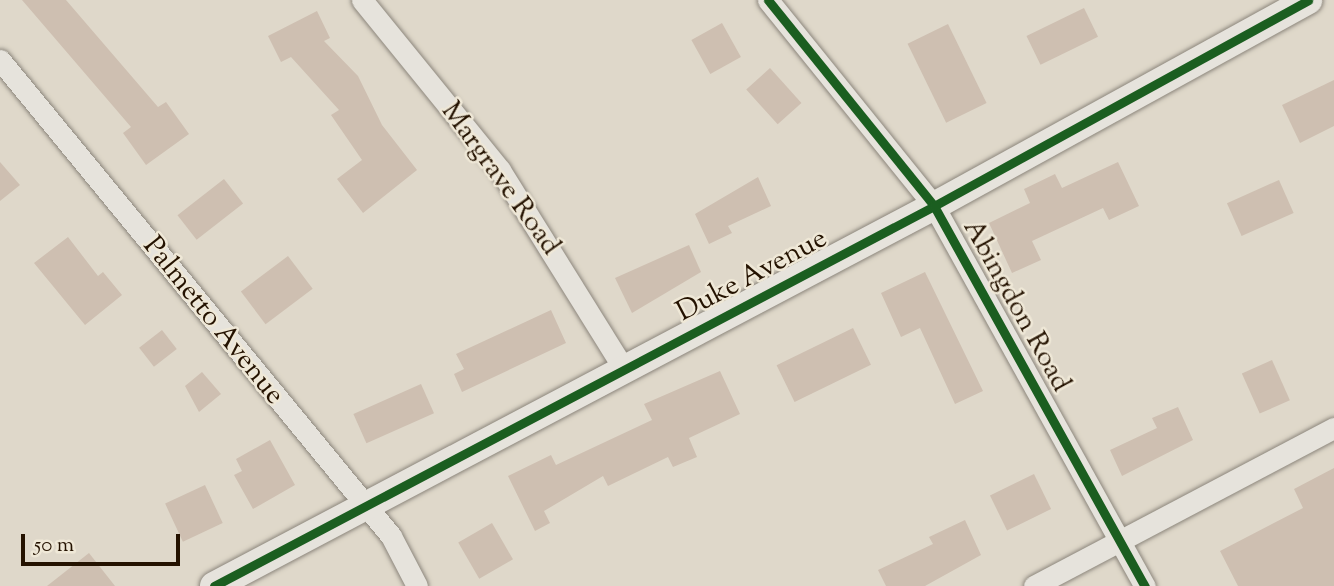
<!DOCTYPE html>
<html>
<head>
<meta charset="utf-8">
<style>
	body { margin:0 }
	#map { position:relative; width:1334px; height:586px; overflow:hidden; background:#dfd8ca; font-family:"Sorts Mill Goudy",serif }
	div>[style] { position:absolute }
	.building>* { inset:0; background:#cebfb1; transform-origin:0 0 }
	.roads { filter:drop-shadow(0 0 2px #8c867c) drop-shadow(0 0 2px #8c867c) }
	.street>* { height:21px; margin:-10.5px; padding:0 10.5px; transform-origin:10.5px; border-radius:10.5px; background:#e6e3dc }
	.secondary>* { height:28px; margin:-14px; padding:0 14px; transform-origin:14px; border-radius:14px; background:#e6e3dc }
	.cycleway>* { height:9px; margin:-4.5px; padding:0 4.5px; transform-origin:4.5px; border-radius:4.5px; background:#1b5e20 }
	span { translate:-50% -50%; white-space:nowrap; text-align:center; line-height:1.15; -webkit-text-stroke:5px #efe8d7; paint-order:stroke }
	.street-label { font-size:28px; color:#241200 }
	.scale { position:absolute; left:21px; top:534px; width:159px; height:32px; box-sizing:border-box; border:4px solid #241200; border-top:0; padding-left:9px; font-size:21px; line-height:24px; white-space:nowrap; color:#241200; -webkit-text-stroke:5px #efe8d7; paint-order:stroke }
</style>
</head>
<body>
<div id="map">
	<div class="building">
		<div style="clip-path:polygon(22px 0,66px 0,158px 107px,166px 102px,189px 134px,146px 165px,123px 133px,131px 127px)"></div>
		<div style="left:1084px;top:8px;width:32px;height:64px;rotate:64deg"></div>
		<div style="clip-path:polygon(317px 11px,330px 38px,324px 41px,358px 76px,382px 125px,417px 170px,363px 213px,337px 179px,362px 160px,331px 115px,339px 110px,291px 57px,281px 62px,268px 36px)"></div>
		<div style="left:722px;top:23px;width:39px;height:35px;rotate:61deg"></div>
		<div style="left:948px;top:24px;width:88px;height:45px;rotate:64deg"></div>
		<div style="left:770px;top:68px;width:47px;height:32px;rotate:48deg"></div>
		<div style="clip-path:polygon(1334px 80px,1334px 126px,1300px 143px,1282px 105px)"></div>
		<div style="clip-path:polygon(0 162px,20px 185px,0 201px)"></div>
		<div style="clip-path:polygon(1118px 162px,1139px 206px,1109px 220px,1103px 208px,1032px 241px,1041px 260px,1012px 273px,989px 223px,1030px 203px,1024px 189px,1055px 174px,1062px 188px)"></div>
		<div style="clip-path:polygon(758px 177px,771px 206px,728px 226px,732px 233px,709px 244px,695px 214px)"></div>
		<div style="left:224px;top:179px;width:31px;height:59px;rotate:52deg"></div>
		<div style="left:1279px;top:180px;width:36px;height:57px;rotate:66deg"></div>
		<div style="clip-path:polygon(68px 237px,98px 276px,103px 272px,122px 295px,85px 325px,34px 263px)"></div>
		<div style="clip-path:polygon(689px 245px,701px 272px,632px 313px,615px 278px)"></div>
		<div style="left:288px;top:256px;width:41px;height:59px;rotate:53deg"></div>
		<div style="clip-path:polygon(925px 272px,983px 391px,955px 404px,920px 328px,901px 337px,881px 293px)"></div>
		<div style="clip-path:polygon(551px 310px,566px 343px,462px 392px,454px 374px,464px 369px,456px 354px)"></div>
		<div style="left:853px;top:328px;width:41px;height:85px;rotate:64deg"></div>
		<div style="left:162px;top:330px;width:24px;height:29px;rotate:52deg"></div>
		<div style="left:1272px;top:360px;width:44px;height:33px;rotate:66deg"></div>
		<div style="clip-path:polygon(720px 371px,740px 414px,689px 438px,697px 457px,673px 467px,668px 457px,608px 486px,603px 476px,544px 511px,550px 523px,535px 531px,508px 476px,551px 455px,556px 465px,652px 420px,644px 404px)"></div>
		<div style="clip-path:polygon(202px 372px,221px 394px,199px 412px,185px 386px)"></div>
		<div style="left:421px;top:384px;width:32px;height:74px;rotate:66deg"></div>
		<div style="clip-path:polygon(1178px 407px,1193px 440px,1122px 476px,1110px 450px,1157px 428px,1152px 418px)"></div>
		<div style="clip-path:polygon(270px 440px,295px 485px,253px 509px,234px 475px,242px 471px,236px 459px)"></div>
		<div style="clip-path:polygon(1334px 468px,1334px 586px,1238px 586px,1220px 551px,1303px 508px,1294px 489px)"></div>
		<div style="left:1034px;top:474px;width:39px;height:49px;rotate:64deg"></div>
		<div style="left:205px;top:485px;width:42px;height:44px;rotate:65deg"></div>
		<div style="clip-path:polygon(965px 520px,981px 555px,925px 586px,886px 586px,878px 570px,933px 544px,929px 537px)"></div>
		<div style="left:492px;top:523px;width:42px;height:39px;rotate:60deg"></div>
		<div style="clip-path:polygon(89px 553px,115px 586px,47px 586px)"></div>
	</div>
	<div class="roads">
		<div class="street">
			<div style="left:362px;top:0;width:219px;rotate:50.9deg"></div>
			<div style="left:500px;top:170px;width:234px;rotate:58.1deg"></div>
			<div style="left:768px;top:0;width:265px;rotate:51.1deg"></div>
			<div style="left:934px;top:206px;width:435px;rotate:61deg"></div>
			<div style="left:0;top:60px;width:616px;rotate:50.6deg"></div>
			<div style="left:391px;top:536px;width:56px;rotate:62.5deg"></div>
			<div style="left:1034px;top:586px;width:339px;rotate:-27.8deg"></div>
		</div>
		<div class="secondary">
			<div style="left:214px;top:586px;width:814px;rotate:-27.82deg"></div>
			<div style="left:934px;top:206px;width:427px;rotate:-28.8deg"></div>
		</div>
	</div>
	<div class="cycleway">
		<div style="left:768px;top:0;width:265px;rotate:51.1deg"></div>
		<div style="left:934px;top:206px;width:435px;rotate:61deg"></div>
		<div style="left:214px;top:586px;width:814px;rotate:-27.82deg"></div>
		<div style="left:934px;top:206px;width:427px;rotate:-28.8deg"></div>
	</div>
	<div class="street-label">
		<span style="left:500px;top:179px;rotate:54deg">Margrave Road</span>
		<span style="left:752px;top:276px;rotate:-28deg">Duke Avenue</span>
		<span style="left:1016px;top:306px;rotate:61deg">Abingdon Road</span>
		<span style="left:213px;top:321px;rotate:51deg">Palmetto Avenue</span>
	</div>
	<div class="scale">50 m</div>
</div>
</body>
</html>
